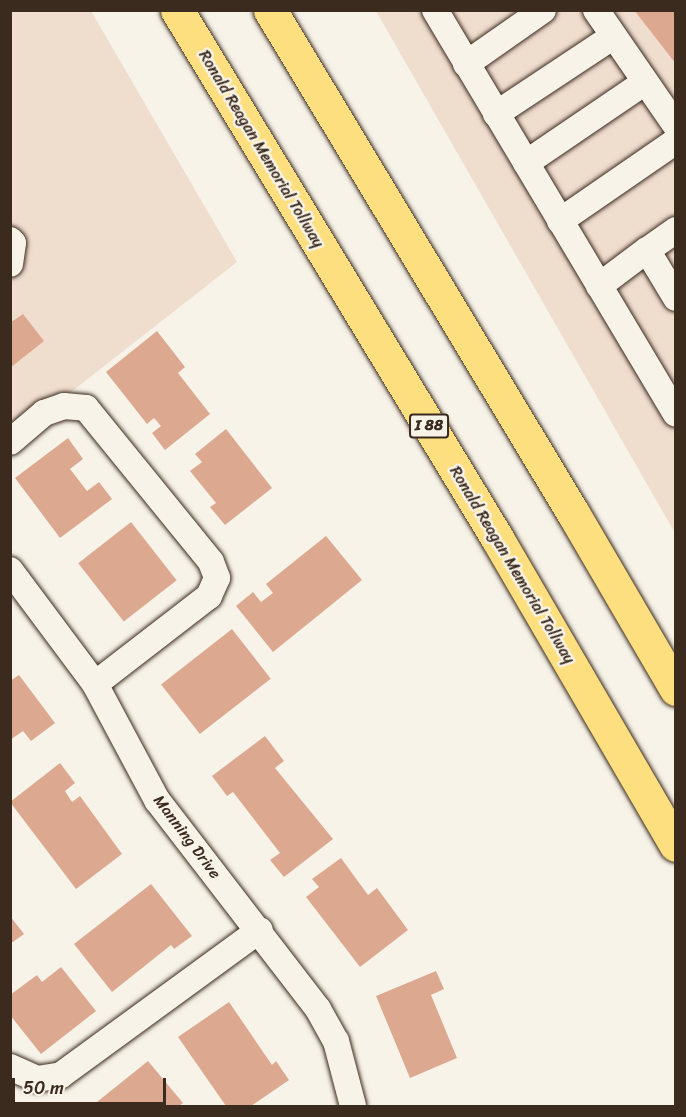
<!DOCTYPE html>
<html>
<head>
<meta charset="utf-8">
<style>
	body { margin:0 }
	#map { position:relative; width:686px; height:1117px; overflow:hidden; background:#f7f3e8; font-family:Sriracha,sans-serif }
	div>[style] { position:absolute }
	.built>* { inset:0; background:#efddce }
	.building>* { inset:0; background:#dca990; transform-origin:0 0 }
	.roads { filter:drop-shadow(0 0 2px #3b2a1e) drop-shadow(0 0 2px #3b2a1e) }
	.minor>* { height:26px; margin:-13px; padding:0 13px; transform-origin:13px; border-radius:13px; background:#f7f3e8 }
	.highway>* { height:33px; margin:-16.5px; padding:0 16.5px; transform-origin:16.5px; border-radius:16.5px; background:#fedf80 }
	span { translate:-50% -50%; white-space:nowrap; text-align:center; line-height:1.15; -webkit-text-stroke:5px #f7f3e8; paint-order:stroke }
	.shield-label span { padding:2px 4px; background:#f7f3e8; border:2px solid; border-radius:4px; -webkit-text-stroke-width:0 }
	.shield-label { font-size:15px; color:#3b2a1e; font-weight:700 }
	.street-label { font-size:16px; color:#3b2a1e }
	.frame { position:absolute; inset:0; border:12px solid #3b2a1e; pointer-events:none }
	.scale { position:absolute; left:12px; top:1078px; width:154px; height:27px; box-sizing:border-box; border:3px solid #3b2a1e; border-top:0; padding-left:8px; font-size:18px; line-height:21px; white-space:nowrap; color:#3b2a1e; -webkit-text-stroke:4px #f7f3e8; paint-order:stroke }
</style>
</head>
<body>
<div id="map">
	<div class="built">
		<div style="clip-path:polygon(11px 11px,91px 11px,237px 262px,11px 439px)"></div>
		<div style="clip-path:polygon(376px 11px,675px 11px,675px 533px)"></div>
	</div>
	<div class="building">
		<div style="clip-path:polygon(634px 10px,676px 10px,676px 64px)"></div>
		<div style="clip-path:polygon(23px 314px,44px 341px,10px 368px,10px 323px)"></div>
		<div style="clip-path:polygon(157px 331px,185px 367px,178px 373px,210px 414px,165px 450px,152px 433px,161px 426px,154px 418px,147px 424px,106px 372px)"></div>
		<div style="clip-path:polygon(226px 429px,272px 488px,225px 525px,210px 507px,216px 503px,190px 471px,202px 462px,195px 454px)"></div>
		<div style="clip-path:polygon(68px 438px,83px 459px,70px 469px,87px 491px,99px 482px,112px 499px,60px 538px,15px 478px)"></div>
		<div style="left:131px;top:522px;width:74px;height:67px;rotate:52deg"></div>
		<div style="clip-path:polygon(326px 536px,362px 580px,273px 652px,236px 606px,253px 592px,261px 602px,273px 593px,266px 584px)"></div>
		<div style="left:232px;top:629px;width:63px;height:90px;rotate:52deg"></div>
		<div style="clip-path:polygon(19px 675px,55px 723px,31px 741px,23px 731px,10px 740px,10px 681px)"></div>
		<div style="clip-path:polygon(265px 736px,284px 761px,275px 768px,333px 839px,284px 877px,270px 860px,280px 853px,233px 792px,227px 796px,212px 776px)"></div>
		<div style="clip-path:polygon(60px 763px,75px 783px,65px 791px,72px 802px,80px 796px,122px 854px,76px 889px,10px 802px)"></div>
		<div style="clip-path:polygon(341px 858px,368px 895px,377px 888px,408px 930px,360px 967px,306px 897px,319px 887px,312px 879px)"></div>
		<div style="clip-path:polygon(151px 884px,192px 936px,174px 949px,171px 945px,112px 992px,74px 944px)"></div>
		<div style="clip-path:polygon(10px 916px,24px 934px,10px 944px)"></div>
		<div style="clip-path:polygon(61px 967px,96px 1011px,41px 1054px,10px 1015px,10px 995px,37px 975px,42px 982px)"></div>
		<div style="clip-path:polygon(436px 971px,444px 989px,431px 995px,457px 1058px,410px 1078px,376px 996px)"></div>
		<div style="clip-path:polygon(229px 1002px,272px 1065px,276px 1061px,289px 1080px,251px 1106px,226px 1106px,178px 1037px)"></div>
		<div style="clip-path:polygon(148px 1061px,183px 1103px,179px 1106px,92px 1106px)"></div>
	</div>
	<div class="roads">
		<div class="minor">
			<div style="left:435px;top:10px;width:470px;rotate:59.2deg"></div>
			<div style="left:596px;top:10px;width:141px;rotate:55.4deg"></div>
			<div style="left:466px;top:64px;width:94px;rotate:-35deg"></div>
			<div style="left:496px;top:114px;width:141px;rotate:-33.5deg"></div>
			<div style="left:526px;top:163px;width:144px;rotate:-34.2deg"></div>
			<div style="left:560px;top:221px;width:141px;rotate:-34.6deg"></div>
			<div style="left:676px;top:230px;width:35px;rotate:145deg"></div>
			<div style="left:647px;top:250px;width:56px;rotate:58.9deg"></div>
			<div style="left:10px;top:240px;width:4px;rotate:45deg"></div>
			<div style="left:13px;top:243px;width:21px;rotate:98deg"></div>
			<div style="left:599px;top:286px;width:60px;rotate:-36.9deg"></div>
			<div style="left:10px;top:442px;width:45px;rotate:-40.5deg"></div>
			<div style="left:44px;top:413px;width:21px;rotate:-19deg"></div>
			<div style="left:64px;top:406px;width:22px;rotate:5deg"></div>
			<div style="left:86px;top:408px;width:198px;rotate:50.9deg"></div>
			<div style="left:211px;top:562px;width:17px;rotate:69deg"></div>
			<div style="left:217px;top:578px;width:20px;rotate:114deg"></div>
			<div style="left:209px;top:596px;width:144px;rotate:142.3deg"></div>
			<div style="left:10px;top:570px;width:142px;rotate:53.3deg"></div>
			<div style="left:95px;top:684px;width:132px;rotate:61.9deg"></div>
			<div style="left:157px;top:800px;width:264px;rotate:52.4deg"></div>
			<div style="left:318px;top:1009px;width:37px;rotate:61deg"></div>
			<div style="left:336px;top:1041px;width:67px;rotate:75.3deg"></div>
			<div style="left:10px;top:1067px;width:30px;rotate:24deg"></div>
			<div style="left:37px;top:1079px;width:24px;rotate:-9deg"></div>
			<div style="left:61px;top:1075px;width:246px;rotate:-36.1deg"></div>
		</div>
		<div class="highway">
			<div style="left:177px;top:10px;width:617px;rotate:58.78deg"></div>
			<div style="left:497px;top:538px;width:355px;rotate:59.8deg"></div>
			<div style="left:270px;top:10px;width:587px;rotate:58.94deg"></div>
			<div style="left:573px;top:513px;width:204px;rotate:59.7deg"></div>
		</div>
	</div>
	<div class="shield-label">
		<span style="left:429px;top:426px">I 88</span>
	</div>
	<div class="street-label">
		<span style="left:261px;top:149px;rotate:59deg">Ronald Reagan Memorial Tollway</span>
		<span style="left:512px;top:565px;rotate:59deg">Ronald Reagan Memorial Tollway</span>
		<span style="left:187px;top:837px;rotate:53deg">Manning Drive</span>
	</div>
	<div class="frame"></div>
	<div class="scale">50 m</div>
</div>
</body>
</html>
